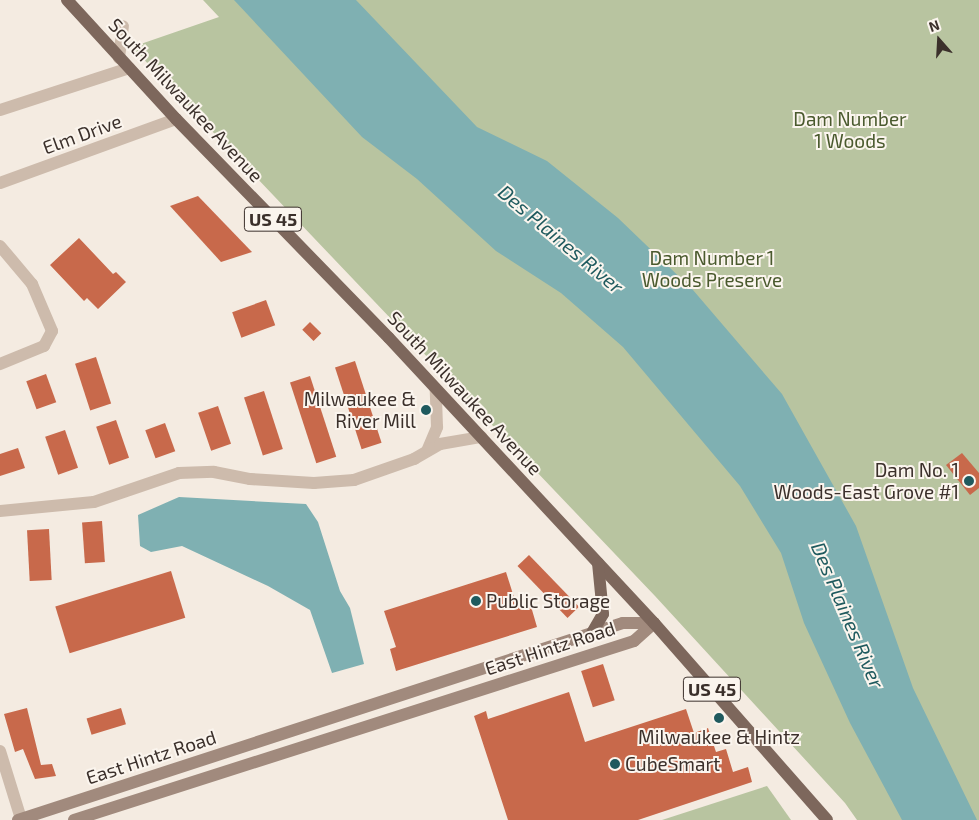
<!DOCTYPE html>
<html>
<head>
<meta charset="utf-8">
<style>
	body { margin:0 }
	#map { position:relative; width:979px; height:820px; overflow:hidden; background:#f4ebe1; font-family:"Exo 2",sans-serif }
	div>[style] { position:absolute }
	.green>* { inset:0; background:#b8c4a0 }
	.water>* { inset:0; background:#7fb0b2 }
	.building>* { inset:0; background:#c8694b; transform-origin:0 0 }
	.minor>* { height:12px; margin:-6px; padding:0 6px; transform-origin:6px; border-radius:6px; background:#cdbbac }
	.secondary>* { height:12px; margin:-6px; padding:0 6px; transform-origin:6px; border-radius:6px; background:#a18a7d }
	.primary>* { height:12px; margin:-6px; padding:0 6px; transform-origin:6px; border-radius:6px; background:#7d675c }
	.dots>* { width:14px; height:14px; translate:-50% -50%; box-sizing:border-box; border:2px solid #fbf5ee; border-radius:50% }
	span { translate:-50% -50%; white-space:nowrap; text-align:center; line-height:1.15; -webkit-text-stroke:4px #fbf5ee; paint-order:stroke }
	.shield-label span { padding:1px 4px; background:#fbf5ee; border:1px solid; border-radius:4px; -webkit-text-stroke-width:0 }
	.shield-label { font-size:18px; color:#3b302b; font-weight:700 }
	.street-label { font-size:19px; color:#3b302b }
	.park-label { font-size:19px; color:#4a5a2e }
	.poi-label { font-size:19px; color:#3b302b }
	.right { translate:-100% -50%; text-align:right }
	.left { translate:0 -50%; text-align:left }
	.water-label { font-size:20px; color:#1f5a5e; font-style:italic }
	.north { position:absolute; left:914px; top:15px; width:50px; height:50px; -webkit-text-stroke:4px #fbf5ee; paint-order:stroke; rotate:341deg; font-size:14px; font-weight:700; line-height:20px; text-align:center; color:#3b302b }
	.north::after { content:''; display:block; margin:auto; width:18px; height:22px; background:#3b302b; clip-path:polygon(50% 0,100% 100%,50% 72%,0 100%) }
</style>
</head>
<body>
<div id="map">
	<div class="green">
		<div style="clip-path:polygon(203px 0,979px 0,979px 820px,857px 820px,845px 803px,655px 596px,132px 47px,219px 17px)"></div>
		<div style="clip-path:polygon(767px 786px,791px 820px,662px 820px)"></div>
	</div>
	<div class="water">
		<div style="clip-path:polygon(234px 0,356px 0,477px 127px,547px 161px,618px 218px,693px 290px,782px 394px,856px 526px,913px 688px,977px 820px,902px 820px,850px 723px,804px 623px,781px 553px,740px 486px,623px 347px,561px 293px,496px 251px,417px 179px,362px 137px)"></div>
		<div style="clip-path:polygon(179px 497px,306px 504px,318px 522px,340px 591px,350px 608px,364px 664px,332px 673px,310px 610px,268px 586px,182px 546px,151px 552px,140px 546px,138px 515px)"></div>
	</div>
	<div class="building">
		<div style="clip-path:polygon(198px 196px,252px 252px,221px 262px,170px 206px)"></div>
		<div style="clip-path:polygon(79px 238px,113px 274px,116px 272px,126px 282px,98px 309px,87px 298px,84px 301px,50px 265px)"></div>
		<div style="left:266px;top:300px;width:27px;height:36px;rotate:70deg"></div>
		<div style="left:310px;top:322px;width:16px;height:11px;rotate:45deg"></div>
		<div style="left:96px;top:357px;width:49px;height:22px;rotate:72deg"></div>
		<div style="left:355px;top:361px;width:86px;height:21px;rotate:72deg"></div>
		<div style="left:46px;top:374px;width:30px;height:21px;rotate:70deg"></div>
		<div style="left:310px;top:376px;width:85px;height:21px;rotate:72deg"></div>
		<div style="left:264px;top:391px;width:61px;height:21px;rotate:72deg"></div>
		<div style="left:218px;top:406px;width:40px;height:21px;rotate:71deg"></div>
		<div style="left:116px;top:420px;width:40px;height:21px;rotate:71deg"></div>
		<div style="left:165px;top:423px;width:30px;height:21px;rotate:70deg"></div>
		<div style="left:65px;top:430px;width:40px;height:21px;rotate:71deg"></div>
		<div style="clip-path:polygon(18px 448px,25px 468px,0 476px,0 454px)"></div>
		<div style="clip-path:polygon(962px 453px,979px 473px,979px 488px,970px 495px,946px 465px)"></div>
		<div style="left:102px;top:521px;width:41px;height:20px;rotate:86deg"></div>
		<div style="left:49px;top:529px;width:51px;height:22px;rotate:87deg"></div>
		<div style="left:529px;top:555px;width:72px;height:16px;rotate:46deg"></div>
		<div style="left:171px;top:571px;width:49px;height:121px;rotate:73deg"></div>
		<div style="clip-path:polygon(506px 572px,517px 607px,530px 603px,537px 627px,396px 671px,390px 649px,396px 647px,384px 611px)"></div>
		<div style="left:603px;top:664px;width:38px;height:23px;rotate:72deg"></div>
		<div style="clip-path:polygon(569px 692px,585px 742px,686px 709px,694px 733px,708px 728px,716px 752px,726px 749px,733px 772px,748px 767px,752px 782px,638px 820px,508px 820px,474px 716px,486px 711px,488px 719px)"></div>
		<div style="clip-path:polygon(27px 708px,41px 765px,52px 764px,56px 776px,35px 779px,23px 749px,15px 752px,4px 714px)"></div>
		<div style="left:121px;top:708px;width:17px;height:36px;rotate:73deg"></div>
	</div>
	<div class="minor">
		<div style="left:119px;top:58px;width:32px;rotate:-83deg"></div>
		<div style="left:0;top:110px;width:136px;rotate:-18deg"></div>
		<div style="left:0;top:183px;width:187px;rotate:-20deg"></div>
		<div style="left:0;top:246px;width:50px;rotate:49.9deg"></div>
		<div style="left:32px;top:284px;width:51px;rotate:66.9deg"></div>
		<div style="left:52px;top:331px;width:17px;rotate:118deg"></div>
		<div style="left:44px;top:346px;width:48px;rotate:157.8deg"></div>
		<div style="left:427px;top:451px;width:26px;rotate:-67deg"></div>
		<div style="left:437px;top:427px;width:38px;rotate:-92deg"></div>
		<div style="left:0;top:511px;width:94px;rotate:-5.5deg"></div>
		<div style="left:94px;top:502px;width:90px;rotate:-18.8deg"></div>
		<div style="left:179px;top:473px;width:35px;rotate:-2deg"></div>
		<div style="left:214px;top:472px;width:37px;rotate:11deg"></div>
		<div style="left:250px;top:479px;width:64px;rotate:3.6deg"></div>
		<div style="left:314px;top:483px;width:40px;rotate:-4.3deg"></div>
		<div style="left:354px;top:480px;width:64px;rotate:-19.3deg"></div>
		<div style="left:414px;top:459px;width:30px;rotate:-30deg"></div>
		<div style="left:440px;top:444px;width:42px;rotate:-9.7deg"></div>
		<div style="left:0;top:751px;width:71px;rotate:72.8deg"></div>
	</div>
	<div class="secondary">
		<div style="left:18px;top:820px;width:636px;rotate:-18.04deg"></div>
		<div style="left:623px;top:623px;width:31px"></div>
		<div style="left:74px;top:820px;width:588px;rotate:-17.73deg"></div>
		<div style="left:634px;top:641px;width:27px;rotate:-42deg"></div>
	</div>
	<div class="primary">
		<div style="left:67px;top:0;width:161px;rotate:47.5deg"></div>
		<div style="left:176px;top:119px;width:305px;rotate:45.8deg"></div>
		<div style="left:389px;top:338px;width:389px;rotate:47.1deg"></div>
		<div style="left:654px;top:623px;width:262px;rotate:48.7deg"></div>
		<div style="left:592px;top:633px;width:22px;rotate:-60deg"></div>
		<div style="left:603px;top:614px;width:51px;rotate:-95.6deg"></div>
	</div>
	<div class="dots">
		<div style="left:426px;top:410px;background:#1f5a5e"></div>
		<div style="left:969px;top:481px;background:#1f5a5e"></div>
		<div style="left:476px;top:601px;background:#1f5a5e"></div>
		<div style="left:719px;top:718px;background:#1f5a5e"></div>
		<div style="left:615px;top:764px;background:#1f5a5e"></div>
	</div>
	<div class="shield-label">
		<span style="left:273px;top:219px">US 45</span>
		<span style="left:712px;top:689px">US 45</span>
	</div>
	<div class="street-label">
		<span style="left:186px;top:100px;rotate:47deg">South Milwaukee Avenue</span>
		<span style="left:82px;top:134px;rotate:-20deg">Elm Drive</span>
		<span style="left:465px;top:393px;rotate:47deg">South Milwaukee Avenue</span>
		<span style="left:550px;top:648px;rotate:-18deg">East Hintz Road</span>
		<span style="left:151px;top:757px;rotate:-18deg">East Hintz Road</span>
	</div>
	<div class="park-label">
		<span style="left:850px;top:130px">Dam Number<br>1 Woods</span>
		<span style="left:712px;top:269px">Dam Number 1<br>Woods Preserve</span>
	</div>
	<div class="poi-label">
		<span class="right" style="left:416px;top:410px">Milwaukee &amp;<br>River Mill</span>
		<span class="right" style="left:959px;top:481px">Dam No. 1<br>Woods-East Grove #1</span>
		<span class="left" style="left:486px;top:601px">Public Storage</span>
		<span style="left:719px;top:737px">Milwaukee &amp; Hintz</span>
		<span class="left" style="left:625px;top:764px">CubeSmart</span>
	</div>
	<div class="water-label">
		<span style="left:561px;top:239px;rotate:40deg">Des Plaines River</span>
		<span style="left:848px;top:615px;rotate:67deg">Des Plaines River</span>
	</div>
	<div class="north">N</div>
</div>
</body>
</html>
